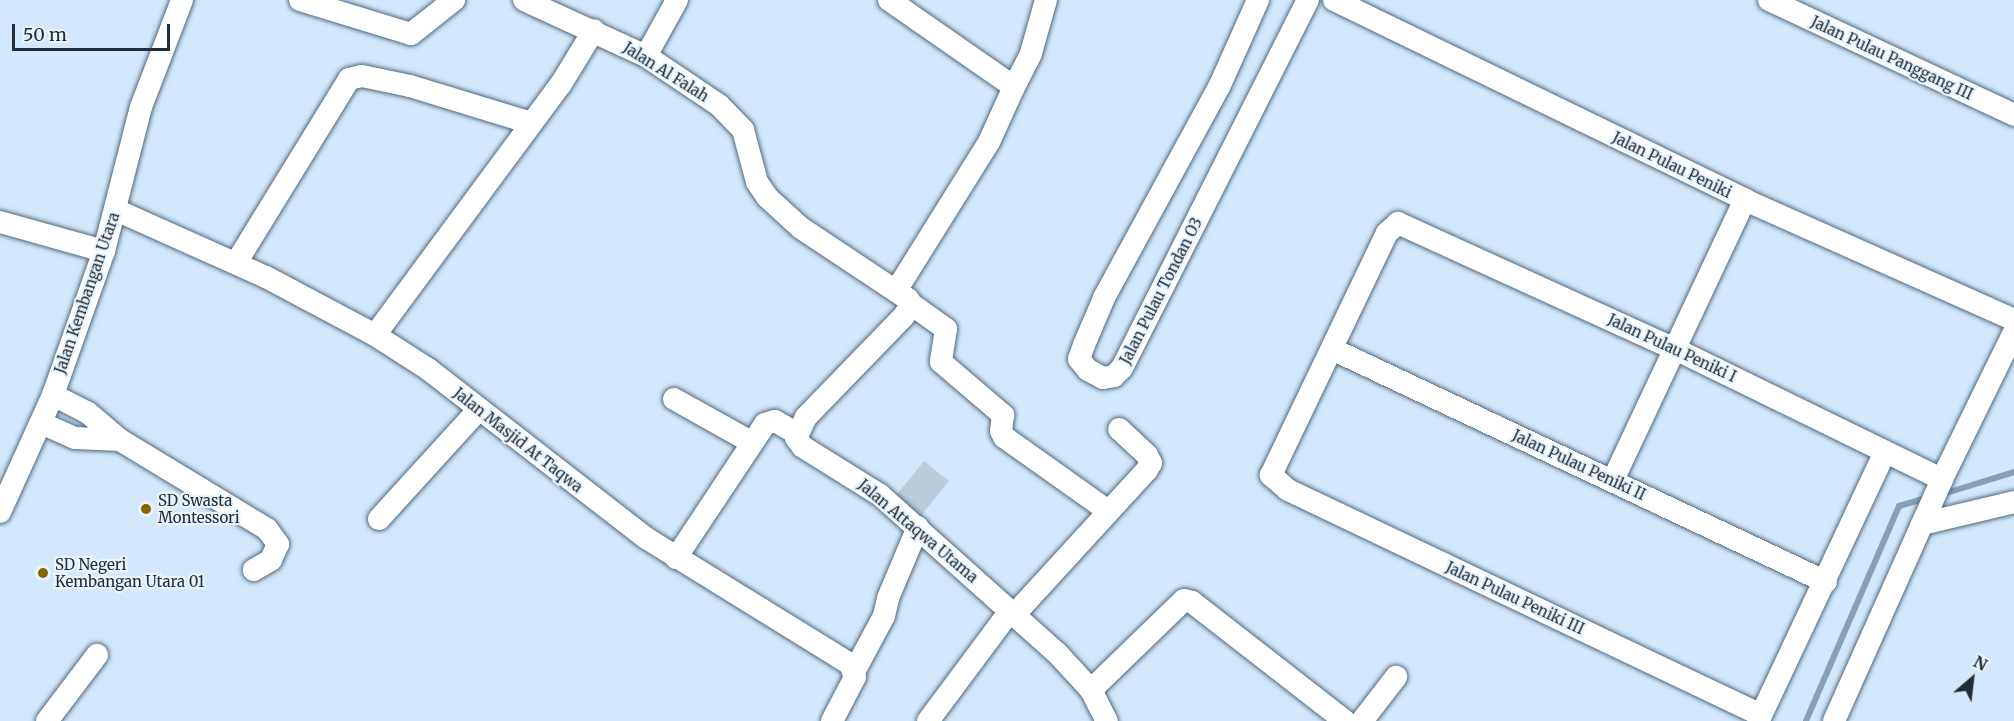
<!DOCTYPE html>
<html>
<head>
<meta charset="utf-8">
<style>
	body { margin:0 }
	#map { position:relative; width:2014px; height:721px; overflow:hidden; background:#d2e8fc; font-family:Merriweather,serif }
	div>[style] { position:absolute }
	.green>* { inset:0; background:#bbccdc; transform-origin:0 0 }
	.stream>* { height:6px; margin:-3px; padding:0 3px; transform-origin:3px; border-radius:3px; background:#85a0b8 }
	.roads { filter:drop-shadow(0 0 2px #50687e) drop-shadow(0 0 2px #50687e) }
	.minor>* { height:22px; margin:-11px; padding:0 11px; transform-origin:11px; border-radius:11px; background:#fff }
	.dots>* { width:16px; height:16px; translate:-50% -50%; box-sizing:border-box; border:3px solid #e9f4fe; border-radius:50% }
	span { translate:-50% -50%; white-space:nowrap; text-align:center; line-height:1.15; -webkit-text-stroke:4.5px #e9f4fe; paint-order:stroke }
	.street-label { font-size:15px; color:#222d36 }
	.poi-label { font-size:15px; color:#222d36 }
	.left { translate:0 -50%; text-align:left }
	.north { position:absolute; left:1942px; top:649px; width:60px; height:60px; -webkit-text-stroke:4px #e9f4fe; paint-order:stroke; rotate:28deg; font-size:16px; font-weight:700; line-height:24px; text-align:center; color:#222d36 }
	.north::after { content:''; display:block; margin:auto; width:21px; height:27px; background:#222d36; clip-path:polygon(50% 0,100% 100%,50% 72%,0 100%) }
	.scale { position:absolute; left:12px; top:24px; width:158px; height:27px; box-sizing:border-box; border:3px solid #222d36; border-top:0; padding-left:8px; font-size:18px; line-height:21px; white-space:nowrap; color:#222d36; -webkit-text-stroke:4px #e9f4fe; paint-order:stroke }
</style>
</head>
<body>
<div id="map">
	<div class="green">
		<div style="left:924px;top:461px;width:32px;height:55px;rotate:39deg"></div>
	</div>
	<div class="stream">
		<div style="left:1943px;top:494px;width:74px;rotate:-17.2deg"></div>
		<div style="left:1806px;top:721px;width:234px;rotate:-66.6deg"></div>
		<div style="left:1899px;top:506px;width:29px;rotate:-16deg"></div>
	</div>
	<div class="roads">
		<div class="minor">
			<div style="left:300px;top:0;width:116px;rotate:17deg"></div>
			<div style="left:411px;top:34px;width:55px;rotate:-38.3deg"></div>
			<div style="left:524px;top:0;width:134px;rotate:24.7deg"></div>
			<div style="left:646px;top:56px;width:88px;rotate:33.9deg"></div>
			<div style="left:719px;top:105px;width:35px;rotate:46deg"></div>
			<div style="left:743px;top:130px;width:54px;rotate:74.9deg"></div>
			<div style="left:757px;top:182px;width:18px;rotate:56deg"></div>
			<div style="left:767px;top:197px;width:46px;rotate:42.4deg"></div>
			<div style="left:801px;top:228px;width:128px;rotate:33.6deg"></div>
			<div style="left:908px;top:299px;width:6px;rotate:59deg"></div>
			<div style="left:911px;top:304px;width:14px;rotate:120deg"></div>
			<div style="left:904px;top:316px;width:141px;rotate:134.1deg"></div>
			<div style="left:806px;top:417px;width:23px;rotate:115deg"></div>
			<div style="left:796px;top:438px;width:11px;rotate:52deg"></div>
			<div style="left:803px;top:447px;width:91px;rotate:31.9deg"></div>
			<div style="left:880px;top:495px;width:237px;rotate:41.8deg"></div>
			<div style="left:1057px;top:653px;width:50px;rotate:47.4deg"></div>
			<div style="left:1091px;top:690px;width:35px;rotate:63deg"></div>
			<div style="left:889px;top:0;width:152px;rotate:34.8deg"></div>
			<div style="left:1014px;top:87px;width:60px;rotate:114.4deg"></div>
			<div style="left:989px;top:142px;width:173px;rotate:122deg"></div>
			<div style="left:1258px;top:0;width:93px;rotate:114.1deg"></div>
			<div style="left:1220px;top:85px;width:243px;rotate:118.6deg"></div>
			<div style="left:1104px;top:298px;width:51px;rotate:113.1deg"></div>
			<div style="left:1084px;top:345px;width:15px;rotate:110deg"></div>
			<div style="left:1079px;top:359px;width:14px;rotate:51deg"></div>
			<div style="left:1088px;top:370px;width:17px;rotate:28deg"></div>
			<div style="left:1103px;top:378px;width:11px;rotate:-10deg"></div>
			<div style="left:1114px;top:376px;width:11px;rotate:-45deg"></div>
			<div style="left:1122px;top:368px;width:412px;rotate:-63.2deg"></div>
			<div style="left:1334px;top:0;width:457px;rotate:25.9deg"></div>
			<div style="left:1745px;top:200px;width:295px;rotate:24deg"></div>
			<div style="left:1769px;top:0;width:271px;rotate:25.1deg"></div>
			<div style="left:646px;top:56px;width:64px;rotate:-61deg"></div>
			<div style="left:1014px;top:87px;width:38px;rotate:-63deg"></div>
			<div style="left:1031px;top:53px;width:55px;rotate:-74.2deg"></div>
			<div style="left:116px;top:210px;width:164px;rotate:24.1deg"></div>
			<div style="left:266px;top:277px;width:123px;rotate:28deg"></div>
			<div style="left:375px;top:335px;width:63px;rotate:32.7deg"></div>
			<div style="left:428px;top:369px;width:276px;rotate:37.8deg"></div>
			<div style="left:646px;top:538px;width:240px;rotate:31.7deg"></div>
			<div style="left:850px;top:664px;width:14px;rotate:69deg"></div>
			<div style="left:855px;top:677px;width:50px;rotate:117.6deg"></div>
			<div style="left:0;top:222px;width:108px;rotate:15.6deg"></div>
			<div style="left:236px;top:263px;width:216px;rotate:-58.4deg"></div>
			<div style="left:349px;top:79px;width:13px;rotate:-13deg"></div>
			<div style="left:362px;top:76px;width:49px;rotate:11.8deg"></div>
			<div style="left:410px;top:86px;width:127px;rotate:17deg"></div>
			<div style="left:911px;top:304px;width:43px;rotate:35.5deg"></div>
			<div style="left:946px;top:329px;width:33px;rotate:99deg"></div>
			<div style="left:941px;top:362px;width:82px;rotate:40.5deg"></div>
			<div style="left:1003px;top:415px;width:16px;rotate:97deg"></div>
			<div style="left:1001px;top:431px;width:7px;rotate:63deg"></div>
			<div style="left:1004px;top:437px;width:128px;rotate:35.4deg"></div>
			<div style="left:375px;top:335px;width:312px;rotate:-53.5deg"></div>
			<div style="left:561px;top:84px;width:63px;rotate:-58.6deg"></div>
			<div style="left:1332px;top:349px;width:546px;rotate:25.25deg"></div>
			<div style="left:53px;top:395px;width:38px;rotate:27deg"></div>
			<div style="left:87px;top:412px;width:43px;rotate:40.3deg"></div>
			<div style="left:120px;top:440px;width:172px;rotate:31.2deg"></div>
			<div style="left:267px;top:529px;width:19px;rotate:54deg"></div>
			<div style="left:278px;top:544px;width:17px;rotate:114deg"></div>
			<div style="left:271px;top:560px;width:20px;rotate:150deg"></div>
			<div style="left:674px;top:399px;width:90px;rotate:29.1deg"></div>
			<div style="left:41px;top:423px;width:37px;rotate:24deg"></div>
			<div style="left:75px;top:438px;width:45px;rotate:2.5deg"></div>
			<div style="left:1885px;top:452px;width:291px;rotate:115.2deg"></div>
			<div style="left:1761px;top:715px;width:524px;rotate:-154.56deg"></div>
			<div style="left:1288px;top:490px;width:23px;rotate:-139deg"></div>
			<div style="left:1271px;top:475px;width:268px;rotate:-64.4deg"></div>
			<div style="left:1387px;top:233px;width:15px;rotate:-42deg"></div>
			<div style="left:1398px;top:223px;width:304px;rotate:24.5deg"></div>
			<div style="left:1675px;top:349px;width:297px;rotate:26deg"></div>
			<div style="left:1613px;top:480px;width:310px;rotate:-64.8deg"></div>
			<div style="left:0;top:512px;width:128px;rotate:-65.6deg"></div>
			<div style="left:53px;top:395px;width:153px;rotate:-70.5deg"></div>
			<div style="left:104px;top:251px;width:149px;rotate:-75.6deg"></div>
			<div style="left:141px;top:107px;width:115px;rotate:-69deg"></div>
			<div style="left:379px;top:519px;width:149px;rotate:-47.7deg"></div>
			<div style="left:1922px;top:524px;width:95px;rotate:-13.4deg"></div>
			<div style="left:676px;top:558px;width:161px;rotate:-56.4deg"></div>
			<div style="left:765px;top:424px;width:10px;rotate:-17deg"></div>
			<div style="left:775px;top:421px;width:24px;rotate:30deg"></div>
			<div style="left:1014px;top:615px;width:197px;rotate:-47.5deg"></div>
			<div style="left:1147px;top:470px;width:8px;rotate:-60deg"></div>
			<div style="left:1151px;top:463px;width:9px;rotate:-117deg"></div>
			<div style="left:1147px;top:455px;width:38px;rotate:-137deg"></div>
			<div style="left:855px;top:670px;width:61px;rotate:-61.8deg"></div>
			<div style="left:884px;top:616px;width:18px;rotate:-77deg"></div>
			<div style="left:888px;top:598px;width:77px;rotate:-67.1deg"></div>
			<div style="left:1091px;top:690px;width:129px;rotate:-44.1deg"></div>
			<div style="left:1184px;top:600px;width:8px;rotate:14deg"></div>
			<div style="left:1192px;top:602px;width:194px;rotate:37.9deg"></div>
			<div style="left:47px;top:721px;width:83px;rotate:-52.9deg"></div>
			<div style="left:928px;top:721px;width:137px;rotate:-53.3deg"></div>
			<div style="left:1362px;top:721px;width:56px;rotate:-52.3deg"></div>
			<div style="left:1834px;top:721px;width:265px;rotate:-65.9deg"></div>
			<div style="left:1942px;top:479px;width:164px;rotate:-63.9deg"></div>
		</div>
	</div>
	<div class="dots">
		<div style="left:146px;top:509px;background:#876500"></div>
		<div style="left:43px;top:573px;background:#876500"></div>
	</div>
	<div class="street-label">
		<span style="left:1892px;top:58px;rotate:25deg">Jalan Pulau Panggang III</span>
		<span style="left:666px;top:72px;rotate:32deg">Jalan Al Falah</span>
		<span style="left:1672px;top:165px;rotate:26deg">Jalan Pulau Peniki</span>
		<span style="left:1161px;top:291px;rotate:-63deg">Jalan Pulau Tondan O3</span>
		<span style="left:87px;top:293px;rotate:-71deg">Jalan Kembangan Utara</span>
		<span style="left:1672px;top:348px;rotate:25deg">Jalan Pulau Peniki I</span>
		<span style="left:518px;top:440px;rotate:38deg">Jalan Masjid At Taqwa</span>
		<span style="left:1579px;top:465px;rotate:25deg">Jalan Pulau Peniki II</span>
		<span style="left:918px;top:531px;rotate:40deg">Jalan Attaqwa Utama</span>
		<span style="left:1515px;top:598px;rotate:25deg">Jalan Pulau Peniki III</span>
	</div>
	<div class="poi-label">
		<span class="left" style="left:158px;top:509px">SD Swasta<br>Montessori</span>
		<span class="left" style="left:55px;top:573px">SD Negeri<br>Kembangan Utara 01</span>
	</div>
	<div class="north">N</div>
	<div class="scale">50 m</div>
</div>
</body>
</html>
